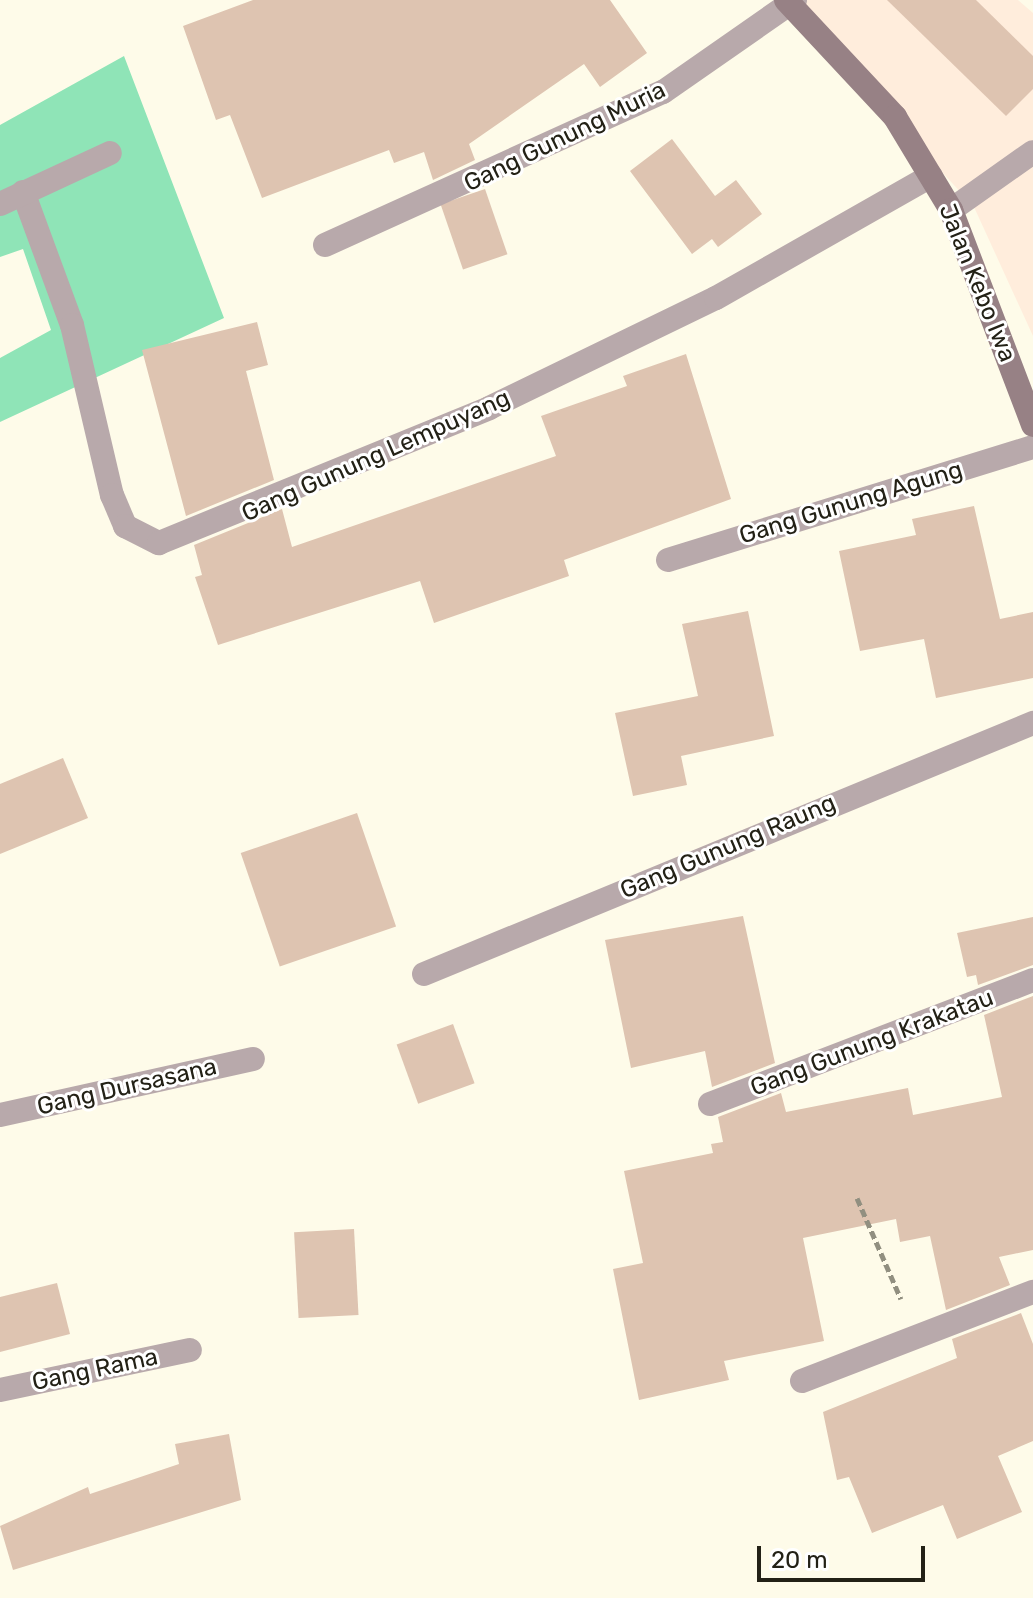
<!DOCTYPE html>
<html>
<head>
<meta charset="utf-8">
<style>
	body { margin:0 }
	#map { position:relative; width:1033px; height:1598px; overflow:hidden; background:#fefbe9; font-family:Rubik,sans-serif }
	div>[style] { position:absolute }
	.commercial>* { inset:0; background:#ffeddc }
	.green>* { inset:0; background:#8fe4b7 }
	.building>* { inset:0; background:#dec4b1; transform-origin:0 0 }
	.path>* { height:5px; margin-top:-2.5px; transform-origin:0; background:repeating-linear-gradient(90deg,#918f80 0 8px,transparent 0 12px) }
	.street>* { height:24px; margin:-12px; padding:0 12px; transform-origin:12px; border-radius:12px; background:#b8a9ab }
	.secondary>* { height:24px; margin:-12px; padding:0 12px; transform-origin:12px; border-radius:12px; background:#978185 }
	span { translate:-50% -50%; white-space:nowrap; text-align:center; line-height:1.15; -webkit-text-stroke:6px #fff; paint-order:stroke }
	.street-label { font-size:24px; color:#232116 }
	.scale { position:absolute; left:757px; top:1546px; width:168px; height:36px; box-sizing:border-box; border:4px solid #232116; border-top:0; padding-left:10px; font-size:24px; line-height:28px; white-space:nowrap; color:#232116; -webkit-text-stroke:6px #fff; paint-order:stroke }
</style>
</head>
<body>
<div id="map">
	<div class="commercial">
		<div style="clip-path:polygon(807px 0,1018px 0,1033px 13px,1033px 336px,974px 207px,796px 12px)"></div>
	</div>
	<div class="green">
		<div style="clip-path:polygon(124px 56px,224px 318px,0 422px,0 358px,51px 330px,23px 249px,0 257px,0 125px)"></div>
	</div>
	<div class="building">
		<div style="clip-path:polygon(253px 0,610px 0,647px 53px,600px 87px,584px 64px,469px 144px,475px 160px,433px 180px,424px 152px,394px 163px,389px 150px,262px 198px,230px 115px,216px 120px,183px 26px)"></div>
		<div style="clip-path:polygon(887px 0,976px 0,1033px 56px,1033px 89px,1006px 116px)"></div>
		<div style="clip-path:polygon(672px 139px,715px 196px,736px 180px,762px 214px,718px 247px,712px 239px,692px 254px,630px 171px)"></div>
		<div style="left:485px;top:189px;width:69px;height:47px;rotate:71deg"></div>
		<div style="clip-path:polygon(257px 322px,268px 365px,246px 371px,274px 480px,186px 516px,142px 350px)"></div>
		<div style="clip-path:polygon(686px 354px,731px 499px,564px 560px,569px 576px,434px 623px,420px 581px,218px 645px,195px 577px,202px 575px,194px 545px,282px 509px,292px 547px,556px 456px,541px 416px,627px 386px,623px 376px)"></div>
		<div style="clip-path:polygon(974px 506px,1000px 619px,1033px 612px,1033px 678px,936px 698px,924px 639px,860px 651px,839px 551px,916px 535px,912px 519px)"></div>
		<div style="clip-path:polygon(748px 611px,774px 736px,681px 756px,687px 785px,633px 796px,615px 713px,698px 696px,682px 624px)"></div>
		<div style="clip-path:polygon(63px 758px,88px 818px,0 854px,0 784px)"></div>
		<div style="left:357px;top:813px;width:120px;height:123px;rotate:71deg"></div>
		<div style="clip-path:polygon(743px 916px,775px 1063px,712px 1087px,705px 1051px,631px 1068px,605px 940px)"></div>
		<div style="clip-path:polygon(1033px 917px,1033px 965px,978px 985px,976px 975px,967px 977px,957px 933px)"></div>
		<div style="clip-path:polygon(1033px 996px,1033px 1250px,999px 1257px,1010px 1285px,946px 1310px,930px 1236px,900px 1242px,896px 1219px,803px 1238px,824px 1341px,724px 1361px,729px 1380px,639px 1400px,613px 1269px,643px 1263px,624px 1171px,713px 1153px,711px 1144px,723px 1142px,718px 1117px,781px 1093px,786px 1112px,908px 1088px,913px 1115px,1002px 1097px,984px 1015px)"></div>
		<div style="left:453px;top:1024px;width:63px;height:60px;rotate:70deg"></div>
		<div style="left:354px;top:1229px;width:86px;height:60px;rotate:87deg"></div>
		<div style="clip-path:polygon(57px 1283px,70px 1334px,0 1352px,0 1297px)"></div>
		<div style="clip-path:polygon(1021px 1313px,1033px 1344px,1033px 1441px,998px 1456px,1022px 1512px,957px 1539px,943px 1505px,872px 1533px,849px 1477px,837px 1480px,823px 1412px,957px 1358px,952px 1339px)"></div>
		<div style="clip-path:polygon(229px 1434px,241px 1500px,13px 1570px,0 1526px,88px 1487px,90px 1494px,179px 1464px,175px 1444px)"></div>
	</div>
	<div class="path">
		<div style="left:857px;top:1198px;width:110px;rotate:66.5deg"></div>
	</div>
	<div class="street">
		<div style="left:23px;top:192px;width:142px;rotate:69.8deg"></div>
		<div style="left:72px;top:325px;width:175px;rotate:76.8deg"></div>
		<div style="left:112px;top:495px;width:34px;rotate:67deg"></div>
		<div style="left:125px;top:526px;width:38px;rotate:27deg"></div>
		<div style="left:159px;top:543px;width:357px;rotate:-22.2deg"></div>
		<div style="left:489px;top:408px;width:252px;rotate:-25.9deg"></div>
		<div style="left:716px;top:298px;width:247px;rotate:-29.6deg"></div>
		<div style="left:0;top:204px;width:121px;rotate:-24.9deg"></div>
		<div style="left:951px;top:210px;width:100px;rotate:-35.3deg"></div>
		<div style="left:325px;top:245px;width:371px;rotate:-24.4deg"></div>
		<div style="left:663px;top:92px;width:161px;rotate:-34.9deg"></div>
		<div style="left:668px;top:560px;width:382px;rotate:-17.2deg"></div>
		<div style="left:424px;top:974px;width:659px;rotate:-22.4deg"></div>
		<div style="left:710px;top:1104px;width:346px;rotate:-21deg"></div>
		<div style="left:0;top:1115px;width:259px;rotate:-12.5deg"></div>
		<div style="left:802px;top:1381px;width:248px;rotate:-21.1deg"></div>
		<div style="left:0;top:1390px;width:194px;rotate:-11.9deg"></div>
	</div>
	<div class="secondary">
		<div style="left:786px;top:0;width:160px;rotate:47deg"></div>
		<div style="left:895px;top:117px;width:109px;rotate:58.9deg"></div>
		<div style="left:951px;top:210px;width:230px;rotate:69.1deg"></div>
	</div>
	<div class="street-label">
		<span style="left:565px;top:137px;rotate:-26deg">Gang Gunung Muria</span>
		<span style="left:977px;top:283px;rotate:68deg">Jalan Kebo Iwa</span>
		<span style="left:376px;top:456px;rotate:-24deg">Gang Gunung Lempuyang</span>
		<span style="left:851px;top:503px;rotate:-17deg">Gang Gunung Agung</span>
		<span style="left:728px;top:847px;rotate:-23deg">Gang Gunung Raung</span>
		<span style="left:872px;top:1043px;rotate:-21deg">Gang Gunung Krakatau</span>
		<span style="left:127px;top:1087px;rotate:-13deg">Gang Dursasana</span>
		<span style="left:95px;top:1370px;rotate:-12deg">Gang Rama</span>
	</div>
	<div class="scale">20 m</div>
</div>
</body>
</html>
